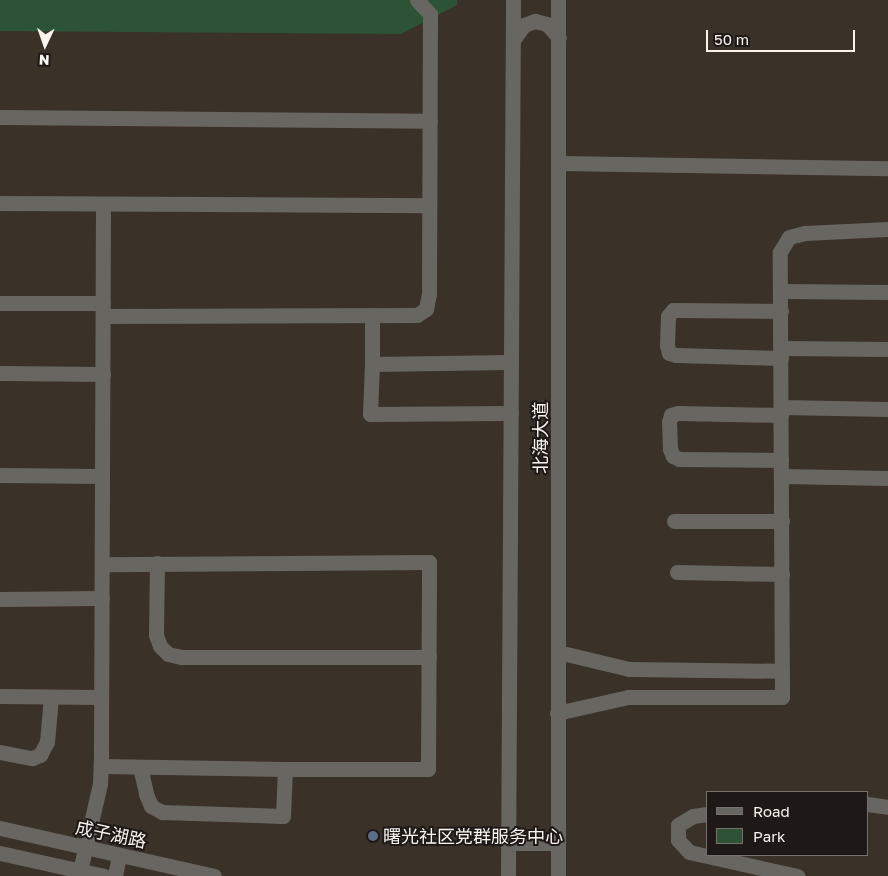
<!DOCTYPE html>
<html>
<head>
<meta charset="utf-8">
<style>
	body { margin:0 }
	#map { position:relative; width:888px; height:876px; overflow:hidden; background:#3a3129; font-family:"Golos Text","Noto Sans SC",sans-serif }
	div>[style] { position:absolute }
	.green>* { inset:0; background:#2c5335 }
	.minor>* { height:15px; margin:-7.5px; padding:0 7.5px; transform-origin:7.5px; border-radius:7.5px; background:#686661 }
	.dots>* { width:14px; height:14px; translate:-50% -50%; box-sizing:border-box; border:2px solid #1e1916; border-radius:50% }
	span { translate:-50% -50%; white-space:nowrap; text-align:center; line-height:1.15; -webkit-text-stroke:4px #1e1916; paint-order:stroke }
	.street-label { font-size:18px; color:#faf4ee }
	.poi-label { font-size:18px; color:#faf4ee }
	.left { translate:0 -50%; text-align:left }
	.legend { position:absolute; left:706px; top:791px; width:162px; height:65px; box-sizing:border-box; background:#1e1916; border:1px solid #76716c; margin:0; padding:6px 9px; list-style:none; font-size:15px; color:#faf4ee }
	.legend li { display:flex; align-items:center; gap:10px; height:25px }
	.legend b { width:25px; border:1px solid #76716c }
	.north { position:absolute; left:20px; top:20px; width:50px; height:50px; -webkit-text-stroke:4px #1e1916; paint-order:stroke; rotate:183deg; font-size:14px; font-weight:700; line-height:20px; text-align:center; color:#faf4ee }
	.north::after { content:''; display:block; margin:auto; width:18px; height:22px; background:#faf4ee; clip-path:polygon(50% 0,100% 100%,50% 72%,0 100%) }
	.scale { position:absolute; left:706px; top:30px; width:149px; height:22px; box-sizing:border-box; border:2px solid #faf4ee; border-top:0; padding-left:6px; font-size:15px; line-height:18px; white-space:nowrap; color:#faf4ee; -webkit-text-stroke:4px #1e1916; paint-order:stroke }
</style>
</head>
<body>
<div id="map">
	<div class="green">
		<div style="clip-path:polygon(0 0,457px 0,457px 5px,401px 34px,0 31px)"></div>
	</div>
	<div class="minor">
		<div style="left:513px;top:40px;width:19px;rotate:-54deg"></div>
		<div style="left:524px;top:25px;width:12px;rotate:-20deg"></div>
		<div style="left:535px;top:21px;width:12px;rotate:14deg"></div>
		<div style="left:547px;top:24px;width:18px;rotate:49deg"></div>
		<div style="left:0;top:117px;width:430px;rotate:0.5deg"></div>
		<div style="left:559px;top:163px;width:329px;rotate:0.9deg"></div>
		<div style="left:0;top:203px;width:429px;rotate:0.3deg"></div>
		<div style="left:780px;top:291px;width:108px;rotate:0.5deg"></div>
		<div style="left:0;top:303px;width:103px"></div>
		<div style="left:781px;top:311px;width:108px;rotate:-179.5deg"></div>
		<div style="left:673px;top:310px;width:8px;rotate:130deg"></div>
		<div style="left:668px;top:316px;width:29px;rotate:92deg"></div>
		<div style="left:667px;top:345px;width:8px;rotate:76deg"></div>
		<div style="left:669px;top:353px;width:7px;rotate:16deg"></div>
		<div style="left:676px;top:355px;width:105px;rotate:1.6deg"></div>
		<div style="left:103px;top:316px;width:314px;rotate:-0.2deg"></div>
		<div style="left:417px;top:315px;width:11px;rotate:-34deg"></div>
		<div style="left:426px;top:309px;width:15px;rotate:-79deg"></div>
		<div style="left:429px;top:294px;width:280px;rotate:-89.8deg"></div>
		<div style="left:430px;top:14px;width:19px;rotate:-133deg"></div>
		<div style="left:781px;top:348px;width:107px;rotate:0.5deg"></div>
		<div style="left:372px;top:364px;width:49px;rotate:-90deg"></div>
		<div style="left:0;top:373px;width:103px;rotate:0.6deg"></div>
		<div style="left:781px;top:407px;width:107px;rotate:1.1deg"></div>
		<div style="left:511px;top:413px;width:141px;rotate:179.6deg"></div>
		<div style="left:370px;top:414px;width:50px;rotate:-87.7deg"></div>
		<div style="left:372px;top:364px;width:139px;rotate:-0.8deg"></div>
		<div style="left:781px;top:460px;width:102px;rotate:-179.4deg"></div>
		<div style="left:679px;top:459px;width:7px;rotate:-153deg"></div>
		<div style="left:673px;top:456px;width:8px;rotate:-113deg"></div>
		<div style="left:670px;top:449px;width:27px;rotate:-92deg"></div>
		<div style="left:669px;top:422px;width:7px;rotate:-74deg"></div>
		<div style="left:671px;top:415px;width:7px;rotate:-16deg"></div>
		<div style="left:678px;top:413px;width:103px;rotate:1.1deg"></div>
		<div style="left:0;top:475px;width:102px;rotate:0.6deg"></div>
		<div style="left:782px;top:476px;width:106px;rotate:1.1deg"></div>
		<div style="left:674px;top:521px;width:108px"></div>
		<div style="left:157px;top:563px;width:72px;rotate:90.8deg"></div>
		<div style="left:156px;top:635px;width:12px;rotate:70deg"></div>
		<div style="left:160px;top:646px;width:11px;rotate:45deg"></div>
		<div style="left:168px;top:654px;width:13px;rotate:13deg"></div>
		<div style="left:181px;top:657px;width:248px"></div>
		<div style="left:677px;top:572px;width:105px;rotate:1.1deg"></div>
		<div style="left:0;top:599px;width:102px;rotate:-0.6deg"></div>
		<div style="left:558px;top:652px;width:73px;rotate:13.5deg"></div>
		<div style="left:629px;top:669px;width:153px;rotate:0.7deg"></div>
		<div style="left:0;top:696px;width:101px;rotate:0.6deg"></div>
		<div style="left:557px;top:713px;width:73px;rotate:-12.7deg"></div>
		<div style="left:628px;top:697px;width:154px"></div>
		<div style="left:782px;top:697px;width:445px;rotate:-90.3deg"></div>
		<div style="left:780px;top:252px;width:17px;rotate:-59deg"></div>
		<div style="left:789px;top:237px;width:16px;rotate:-14deg"></div>
		<div style="left:805px;top:233px;width:83px;rotate:-2.8deg"></div>
		<div style="left:0;top:752px;width:33px;rotate:11deg"></div>
		<div style="left:32px;top:758px;width:9px;rotate:-21deg"></div>
		<div style="left:40px;top:755px;width:15px;rotate:-62deg"></div>
		<div style="left:47px;top:742px;width:45px;rotate:-84.9deg"></div>
		<div style="left:101px;top:766px;width:184px;rotate:0.9deg"></div>
		<div style="left:285px;top:769px;width:143px"></div>
		<div style="left:428px;top:769px;width:207px;rotate:-89.7deg"></div>
		<div style="left:429px;top:562px;width:327px;rotate:179.6deg"></div>
		<div style="left:140px;top:767px;width:28px;rotate:77deg"></div>
		<div style="left:146px;top:794px;width:13px;rotate:67deg"></div>
		<div style="left:151px;top:806px;width:13px;rotate:29deg"></div>
		<div style="left:162px;top:812px;width:121px;rotate:1.9deg"></div>
		<div style="left:283px;top:816px;width:47px;rotate:-87.6deg"></div>
		<div style="left:867px;top:804px;width:21px;rotate:8deg"></div>
		<div style="left:707px;top:814px;width:14px;rotate:172deg"></div>
		<div style="left:693px;top:816px;width:17px;rotate:149deg"></div>
		<div style="left:678px;top:825px;width:15px;rotate:90deg"></div>
		<div style="left:678px;top:840px;width:16px;rotate:47deg"></div>
		<div style="left:689px;top:852px;width:111px;rotate:12.5deg"></div>
		<div style="left:0;top:828px;width:219px;rotate:12.6deg"></div>
		<div style="left:508px;top:843px;width:50px"></div>
		<div style="left:0;top:853px;width:107px;rotate:12.5deg"></div>
		<div style="left:80px;top:871px;width:89px;rotate:-77.1deg"></div>
		<div style="left:100px;top:784px;width:31px;rotate:-88deg"></div>
		<div style="left:101px;top:753px;width:549px;rotate:-89.79deg"></div>
		<div style="left:115px;top:876px;width:21px;rotate:-79deg"></div>
		<div style="left:508px;top:876px;width:876px;rotate:-89.67deg"></div>
		<div style="left:558px;top:876px;width:876px;rotate:-90deg"></div>
	</div>
	<div class="dots">
		<div style="left:373px;top:836px;background:#5c6f8a"></div>
	</div>
	<div class="street-label">
		<span style="left:540px;top:438px;rotate:-90deg">北海大道</span>
		<span style="left:111px;top:834px;rotate:12deg">成子湖路</span>
	</div>
	<div class="poi-label">
		<span class="left" style="left:383px;top:836px">曙光社区党群服务中心</span>
	</div>
	<ul class="legend">
	<li><b style="height:6px;background:#686661"></b>Road</li>
	<li><b style="height:14px;background:#2c5335"></b>Park</li>
	</ul>
	<div class="north">N</div>
	<div class="scale">50 m</div>
</div>
</body>
</html>
